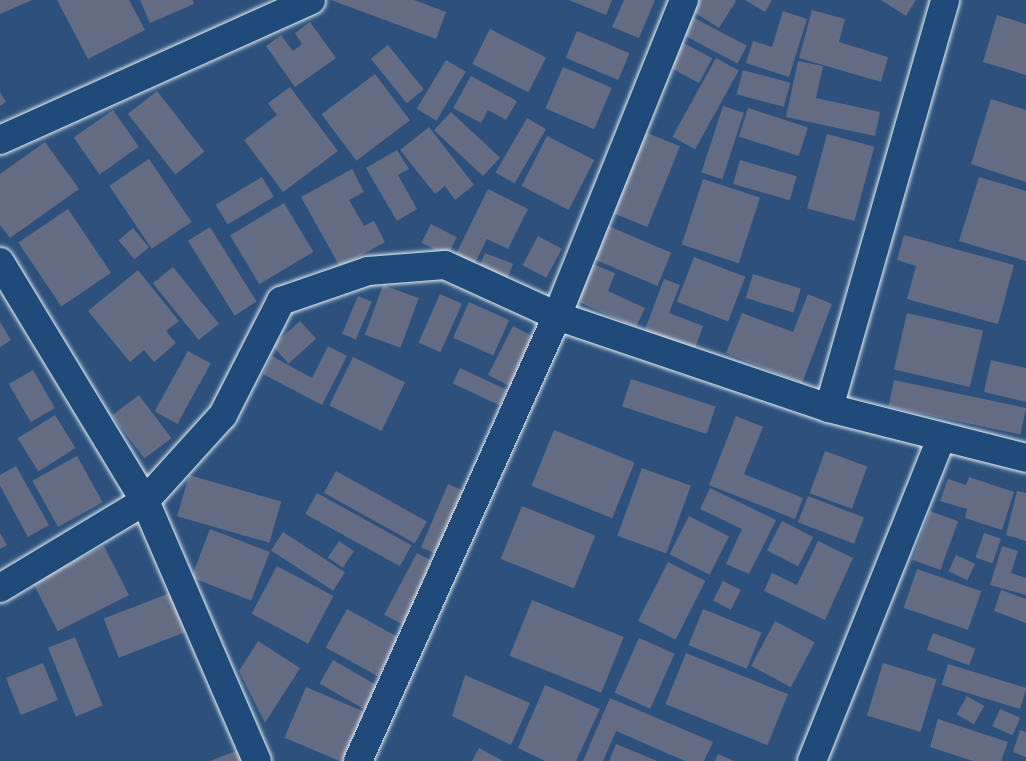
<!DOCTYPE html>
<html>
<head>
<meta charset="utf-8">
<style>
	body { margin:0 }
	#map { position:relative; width:1026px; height:761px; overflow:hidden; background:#2d517c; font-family:"Gochi Hand",sans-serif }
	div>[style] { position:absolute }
	.building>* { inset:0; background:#636c83; transform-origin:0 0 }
	.roads { filter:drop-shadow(0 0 2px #e8f1f8) drop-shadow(0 0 2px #e8f1f8) }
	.street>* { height:28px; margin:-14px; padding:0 14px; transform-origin:14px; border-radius:14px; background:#1f4a7a }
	span { translate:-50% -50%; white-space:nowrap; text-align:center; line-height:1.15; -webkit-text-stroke:4.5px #1f4a7a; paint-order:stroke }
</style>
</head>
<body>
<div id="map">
	<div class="building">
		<div style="clip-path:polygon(0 0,32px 0,0 14px)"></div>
		<div style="clip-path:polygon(57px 0,129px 0,145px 30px,88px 59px)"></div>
		<div style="clip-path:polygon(140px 0,193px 0,194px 4px,150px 23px)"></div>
		<div style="clip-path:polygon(331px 0,414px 0,446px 12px,436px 39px)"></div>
		<div style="clip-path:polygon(569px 0,612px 0,606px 15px)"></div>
		<div style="clip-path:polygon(624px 0,655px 0,639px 38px,612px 27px)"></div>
		<div style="clip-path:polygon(694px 0,735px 0,736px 1px,719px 28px,689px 9px)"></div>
		<div style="clip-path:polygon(745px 0,772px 0,765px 12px)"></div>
		<div style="clip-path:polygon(881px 0,916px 0,906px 16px)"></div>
		<div style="clip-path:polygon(812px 10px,845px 19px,839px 42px,888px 57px,881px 82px,799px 58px)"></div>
		<div style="clip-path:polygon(783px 11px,807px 19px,789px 77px,746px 63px,753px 41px,772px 47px)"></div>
		<div style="left:685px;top:13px;width:70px;height:20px;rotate:28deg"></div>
		<div style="clip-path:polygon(997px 15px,1026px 24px,1026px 75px,983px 62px)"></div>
		<div style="clip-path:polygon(310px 22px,336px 58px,295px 87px,266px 46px,281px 35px,293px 51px,302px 44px,295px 33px)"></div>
		<div style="left:490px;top:29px;width:63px;height:39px;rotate:27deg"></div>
		<div style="left:577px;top:31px;width:57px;height:29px;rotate:23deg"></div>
		<div style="left:676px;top:39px;width:41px;height:28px;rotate:28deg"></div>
		<div style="left:388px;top:45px;width:57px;height:22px;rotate:51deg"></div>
		<div style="left:716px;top:58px;width:26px;height:90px;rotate:29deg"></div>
		<div style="left:446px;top:60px;width:23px;height:57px;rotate:31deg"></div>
		<div style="clip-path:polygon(798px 61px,823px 66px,816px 98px,880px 112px,875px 136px,786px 117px)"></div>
		<div style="left:563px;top:67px;width:53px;height:45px;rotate:23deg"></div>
		<div style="left:743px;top:70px;width:49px;height:25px;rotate:15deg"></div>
		<div style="left:375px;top:74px;width:58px;height:67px;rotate:53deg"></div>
		<div style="clip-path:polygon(471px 76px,517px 101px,506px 120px,488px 110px,481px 123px,453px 108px)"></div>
		<div style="clip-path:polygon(290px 87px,338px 151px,283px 192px,244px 140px,277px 115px,268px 103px)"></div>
		<div style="left:157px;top:91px;width:77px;height:37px;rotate:52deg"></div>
		<div style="clip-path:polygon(0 92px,6px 102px,0 106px)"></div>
		<div style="clip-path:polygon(991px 99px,1026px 110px,1026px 182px,971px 164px)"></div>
		<div style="left:723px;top:106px;width:22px;height:70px;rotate:18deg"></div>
		<div style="left:748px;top:108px;width:63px;height:30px;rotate:18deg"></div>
		<div style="left:113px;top:110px;width:45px;height:48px;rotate:55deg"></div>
		<div style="left:451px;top:112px;width:67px;height:25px;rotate:43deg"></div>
		<div style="left:527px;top:118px;width:22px;height:63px;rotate:30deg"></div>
		<div style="clip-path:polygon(429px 127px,474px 185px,455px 200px,445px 186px,435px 194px,400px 150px)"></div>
		<div style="left:642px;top:131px;width:41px;height:87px;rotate:22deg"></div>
		<div style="left:827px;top:134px;width:49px;height:77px;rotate:15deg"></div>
		<div style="left:547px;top:136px;width:53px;height:56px;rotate:27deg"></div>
		<div style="clip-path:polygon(45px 142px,79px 189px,10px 238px,0 225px,0 174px)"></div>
		<div style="clip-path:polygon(397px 150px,409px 169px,398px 175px,417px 209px,397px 221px,366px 168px)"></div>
		<div style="left:149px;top:159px;width:76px;height:48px;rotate:56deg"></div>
		<div style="left:740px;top:160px;width:59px;height:25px;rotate:16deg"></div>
		<div style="clip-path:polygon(352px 169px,364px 192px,349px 200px,364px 226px,374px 221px,385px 242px,340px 267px,301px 197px)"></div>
		<div style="left:262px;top:177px;width:23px;height:54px;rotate:59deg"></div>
		<div style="clip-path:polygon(979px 177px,1026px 191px,1026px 261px,959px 241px)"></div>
		<div style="left:703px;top:179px;width:60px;height:69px;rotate:18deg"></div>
		<div style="clip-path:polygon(488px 189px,528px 209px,508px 249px,487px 239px,473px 267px,454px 258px)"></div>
		<div style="left:284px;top:203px;width:57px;height:63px;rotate:59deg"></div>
		<div style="left:68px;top:209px;width:77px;height:60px;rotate:56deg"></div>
		<div style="left:431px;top:224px;width:29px;height:21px;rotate:27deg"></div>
		<div style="left:606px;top:225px;width:71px;height:36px;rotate:23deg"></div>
		<div style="left:210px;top:227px;width:88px;height:26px;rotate:58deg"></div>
		<div style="left:133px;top:228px;width:25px;height:19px;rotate:50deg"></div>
		<div style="clip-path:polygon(904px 235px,1014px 265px,998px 324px,907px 299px,916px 266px,897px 260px)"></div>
		<div style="left:538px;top:236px;width:27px;height:33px;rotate:28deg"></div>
		<div style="left:485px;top:253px;width:30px;height:22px;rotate:21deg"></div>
		<div style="left:694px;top:257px;width:55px;height:48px;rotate:21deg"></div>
		<div style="clip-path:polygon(588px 262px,615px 273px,608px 291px,645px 308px,636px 327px,572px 299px)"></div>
		<div style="left:173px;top:267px;width:73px;height:26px;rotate:51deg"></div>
		<div style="clip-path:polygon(138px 270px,179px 321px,166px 331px,176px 343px,154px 362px,144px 350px,130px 362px,88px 311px)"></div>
		<div style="left:753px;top:274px;width:50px;height:25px;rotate:17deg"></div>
		<div style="clip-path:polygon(664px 279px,680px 285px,669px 313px,703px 326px,694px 351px,644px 332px)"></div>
		<div style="left:383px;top:285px;width:38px;height:53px;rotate:20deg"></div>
		<div style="left:440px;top:294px;width:24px;height:53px;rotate:24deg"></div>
		<div style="clip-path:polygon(808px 294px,832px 304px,802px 383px,726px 353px,742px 313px,793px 332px)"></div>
		<div style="left:358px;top:296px;width:15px;height:41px;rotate:23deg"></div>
		<div style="left:469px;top:302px;width:44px;height:39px;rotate:24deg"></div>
		<div style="left:907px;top:313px;width:78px;height:58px;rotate:13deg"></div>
		<div style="left:300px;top:321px;width:24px;height:37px;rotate:48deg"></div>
		<div style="clip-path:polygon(0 322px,11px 340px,0 347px)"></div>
		<div style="left:513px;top:326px;width:27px;height:55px;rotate:27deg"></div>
		<div style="clip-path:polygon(328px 346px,347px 356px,322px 405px,263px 374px,272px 356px,312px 378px)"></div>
		<div style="left:188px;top:351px;width:26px;height:69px;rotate:29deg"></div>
		<div style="left:353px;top:357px;width:58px;height:54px;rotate:26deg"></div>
		<div style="clip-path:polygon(991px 360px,1026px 368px,1026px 402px,984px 392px)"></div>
		<div style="left:460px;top:368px;width:52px;height:17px;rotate:25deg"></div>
		<div style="left:33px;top:370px;width:44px;height:28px;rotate:60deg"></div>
		<div style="left:631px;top:379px;width:89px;height:29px;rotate:18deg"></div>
		<div style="left:894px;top:380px;width:135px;height:27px;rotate:12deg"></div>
		<div style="left:139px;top:395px;width:54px;height:34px;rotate:53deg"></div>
		<div style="left:55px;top:415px;width:39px;height:44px;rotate:58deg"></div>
		<div style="clip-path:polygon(736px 416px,763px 427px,744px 474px,803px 498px,795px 519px,709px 485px)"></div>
		<div style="left:554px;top:430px;width:87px;height:60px;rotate:22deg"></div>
		<div style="left:825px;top:451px;width:45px;height:45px;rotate:20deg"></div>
		<div style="left:77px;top:456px;width:53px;height:51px;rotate:61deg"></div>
		<div style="clip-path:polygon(16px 466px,49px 525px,28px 537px,0 486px,0 475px)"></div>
		<div style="left:642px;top:468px;width:52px;height:72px;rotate:20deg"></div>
		<div style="left:336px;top:471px;width:104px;height:25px;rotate:29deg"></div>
		<div style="left:189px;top:475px;width:96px;height:43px;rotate:16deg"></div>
		<div style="clip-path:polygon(969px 477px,1014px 492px,1002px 530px,965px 518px,967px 509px,940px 501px,948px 479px,966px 485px)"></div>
		<div style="left:448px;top:484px;width:25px;height:69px;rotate:23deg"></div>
		<div style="clip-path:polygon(710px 488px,776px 520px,749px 574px,726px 564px,742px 529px,700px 509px)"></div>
		<div style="clip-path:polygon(1017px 491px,1026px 493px,1026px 541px,1006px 535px)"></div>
		<div style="left:317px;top:493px;width:108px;height:24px;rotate:29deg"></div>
		<div style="left:808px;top:496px;width:60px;height:28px;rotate:21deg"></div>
		<div style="left:522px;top:506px;width:79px;height:57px;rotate:22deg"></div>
		<div style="left:930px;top:511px;width:30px;height:52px;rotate:20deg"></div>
		<div style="left:689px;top:516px;width:45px;height:43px;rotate:27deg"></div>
		<div style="left:782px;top:521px;width:35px;height:33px;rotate:27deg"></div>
		<div style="left:210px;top:529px;width:64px;height:52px;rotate:21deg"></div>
		<div style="left:283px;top:532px;width:74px;height:22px;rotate:33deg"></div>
		<div style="clip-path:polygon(0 533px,7px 545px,0 549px)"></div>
		<div style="left:984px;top:533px;width:18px;height:26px;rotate:19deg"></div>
		<div style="left:339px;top:541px;width:18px;height:20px;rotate:34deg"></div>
		<div style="clip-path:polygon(818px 541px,853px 558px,825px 620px,764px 591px,772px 573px,797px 585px)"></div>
		<div style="left:104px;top:546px;width:55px;height:80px;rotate:63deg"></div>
		<div style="clip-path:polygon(1002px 546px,1018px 551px,1011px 573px,1026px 578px,1026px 595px,990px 585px)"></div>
		<div style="left:417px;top:553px;width:26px;height:70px;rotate:28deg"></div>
		<div style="left:956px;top:555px;width:21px;height:18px;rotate:25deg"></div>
		<div style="left:668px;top:562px;width:42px;height:66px;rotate:27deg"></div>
		<div style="left:277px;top:566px;width:64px;height:54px;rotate:28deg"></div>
		<div style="left:917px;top:569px;width:68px;height:41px;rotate:19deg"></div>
		<div style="left:723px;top:581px;width:20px;height:22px;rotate:27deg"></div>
		<div style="clip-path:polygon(1001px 590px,1026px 599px,1026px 623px,994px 611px)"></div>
		<div style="left:170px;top:593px;width:42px;height:71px;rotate:69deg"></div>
		<div style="left:532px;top:600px;width:99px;height:60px;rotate:22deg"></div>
		<div style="left:347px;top:609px;width:60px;height:44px;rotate:29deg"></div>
		<div style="left:703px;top:609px;width:63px;height:39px;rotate:22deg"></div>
		<div style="left:775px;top:621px;width:45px;height:51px;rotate:28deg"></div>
		<div style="left:933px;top:633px;width:45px;height:18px;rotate:20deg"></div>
		<div style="left:75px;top:637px;width:74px;height:29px;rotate:68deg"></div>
		<div style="left:639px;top:638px;width:39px;height:60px;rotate:24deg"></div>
		<div style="clip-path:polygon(258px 641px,300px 668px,265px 723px,239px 671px)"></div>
		<div style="left:686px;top:653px;width:110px;height:55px;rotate:22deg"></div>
		<div style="left:333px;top:660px;width:53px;height:27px;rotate:30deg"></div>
		<div style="left:43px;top:663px;width:40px;height:40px;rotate:68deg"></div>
		<div style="left:883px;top:663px;width:56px;height:55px;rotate:17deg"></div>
		<div style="left:948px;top:664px;width:82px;height:22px;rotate:17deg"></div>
		<div style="clip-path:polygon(465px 675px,530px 703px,511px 745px,452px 716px)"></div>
		<div style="clip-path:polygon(545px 685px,600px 709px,576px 761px,545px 761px,518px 748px)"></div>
		<div style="left:306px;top:687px;width:65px;height:55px;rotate:23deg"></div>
		<div style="left:967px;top:696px;width:20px;height:21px;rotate:30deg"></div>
		<div style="clip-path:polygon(610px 698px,713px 742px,704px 761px,685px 761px,616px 731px,603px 761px,583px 761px)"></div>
		<div style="left:1000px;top:709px;width:22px;height:19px;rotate:24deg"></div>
		<div style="clip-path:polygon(938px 719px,1008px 742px,1001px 761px,973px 761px,930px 747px)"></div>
		<div style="clip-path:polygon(1020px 730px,1026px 732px,1026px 757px,1013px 752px)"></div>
		<div style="clip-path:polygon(616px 744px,657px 761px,609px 761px)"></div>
		<div style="clip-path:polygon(479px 748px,503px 761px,472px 761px)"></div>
		<div style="clip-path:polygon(241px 749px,246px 761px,210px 761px)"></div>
		<div style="clip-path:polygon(718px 754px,734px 761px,715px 761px)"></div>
	</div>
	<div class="roads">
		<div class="street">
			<div style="left:0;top:140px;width:341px;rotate:-24.2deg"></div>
			<div style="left:0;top:262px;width:280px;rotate:58.8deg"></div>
			<div style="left:145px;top:501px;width:283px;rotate:66.7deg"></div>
			<div style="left:829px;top:408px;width:424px;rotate:-74.1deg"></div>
			<div style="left:0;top:588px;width:169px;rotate:-31deg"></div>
			<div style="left:145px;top:501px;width:116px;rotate:-47.8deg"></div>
			<div style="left:223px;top:415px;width:128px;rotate:-63deg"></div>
			<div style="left:281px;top:301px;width:92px;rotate:-19deg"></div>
			<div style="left:368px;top:271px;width:77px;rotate:-4.5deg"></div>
			<div style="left:445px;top:265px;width:123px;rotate:24.5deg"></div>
			<div style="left:557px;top:316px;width:287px;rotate:18.7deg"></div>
			<div style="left:829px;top:408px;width:203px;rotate:14.2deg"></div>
			<div style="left:358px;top:761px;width:487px;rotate:-65.9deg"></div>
			<div style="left:557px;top:316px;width:341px;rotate:-68.1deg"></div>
			<div style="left:812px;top:761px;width:348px;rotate:-68.2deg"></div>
		</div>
	</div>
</div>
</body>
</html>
